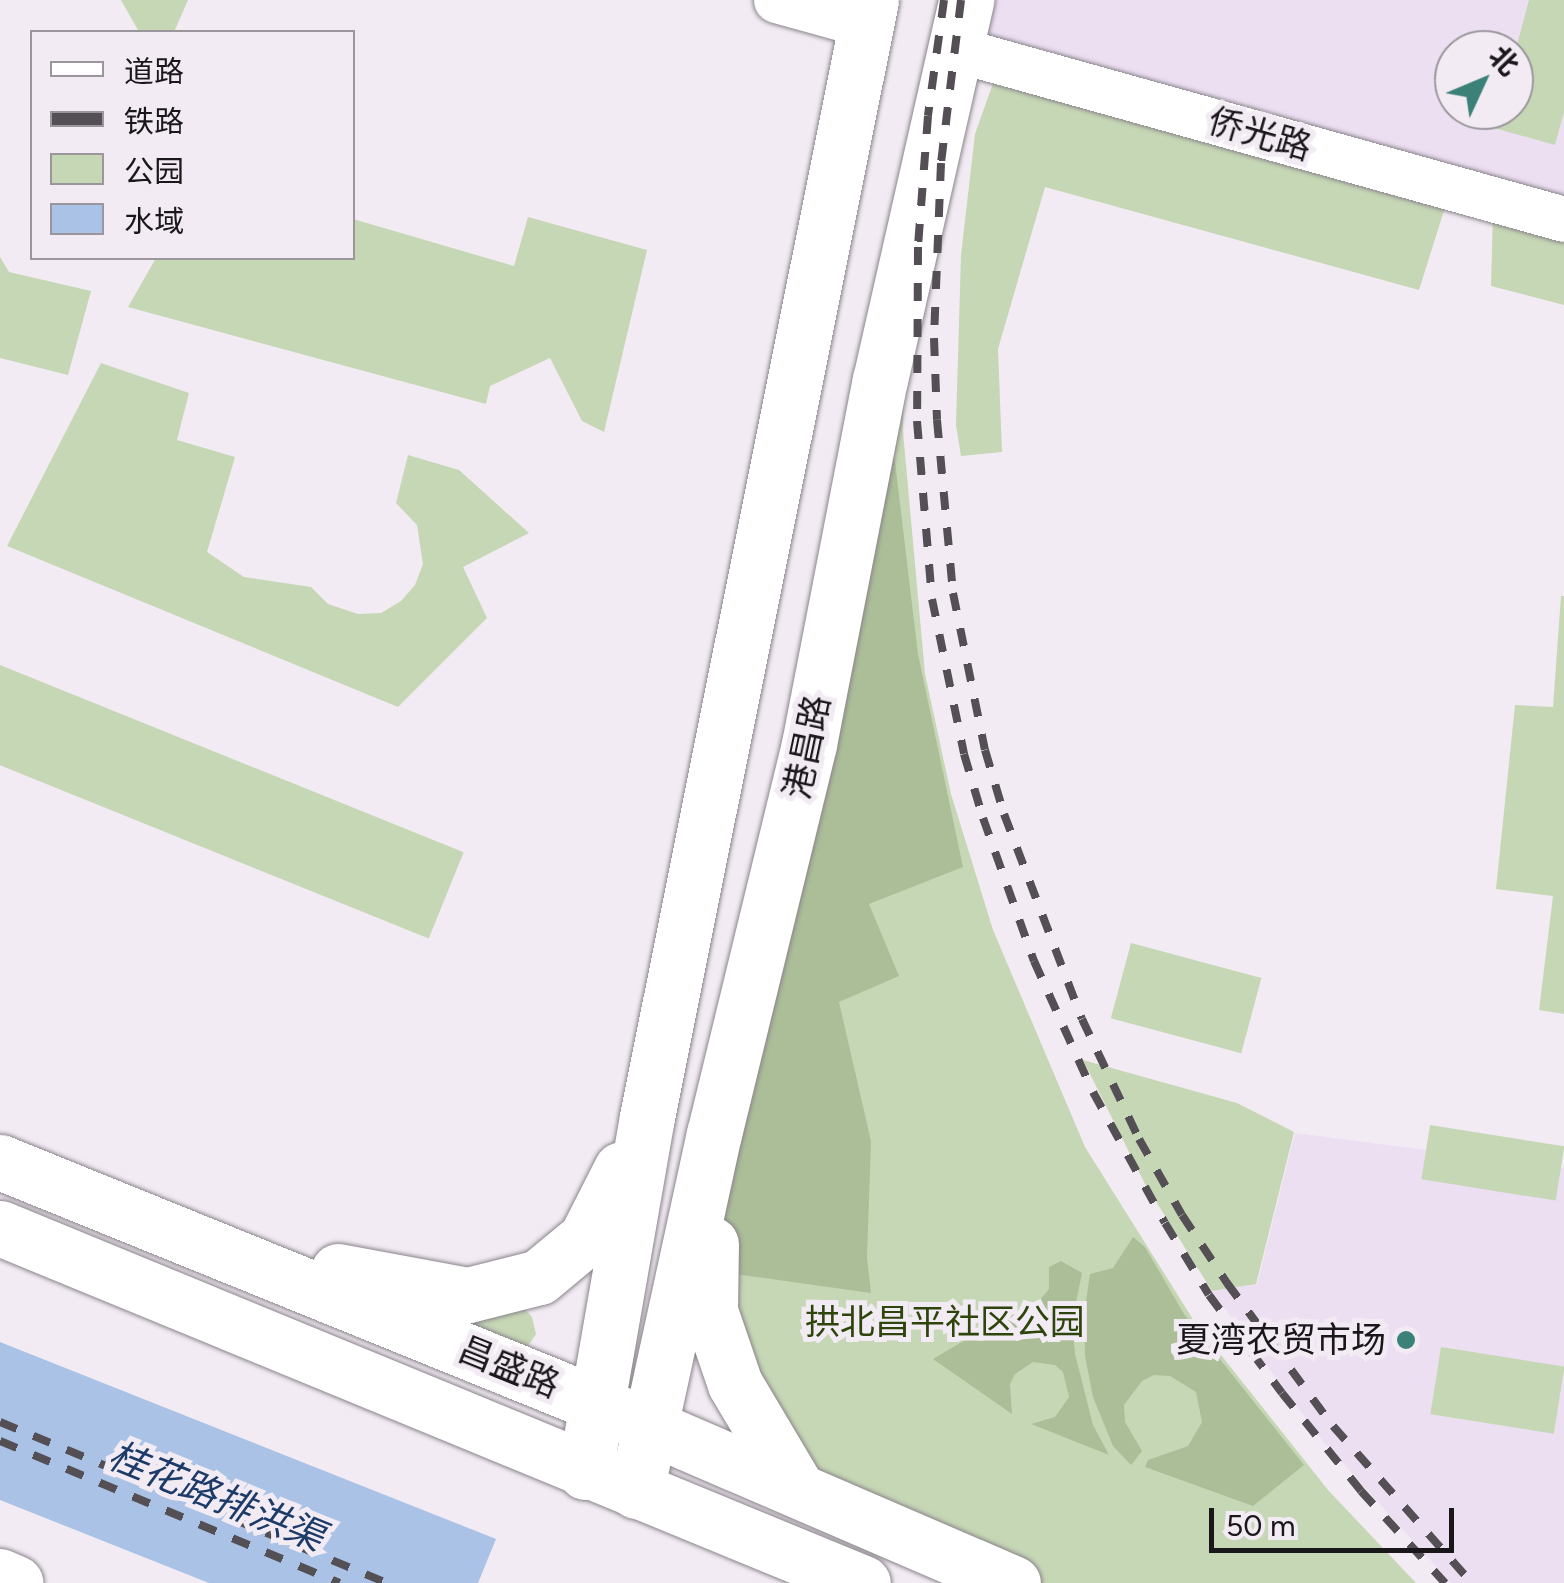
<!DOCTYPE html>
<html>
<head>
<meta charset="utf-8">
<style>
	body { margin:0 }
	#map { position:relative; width:1564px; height:1583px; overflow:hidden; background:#f2ebf3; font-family:Figtree,"Noto Sans SC",sans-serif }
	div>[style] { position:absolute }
	.commercial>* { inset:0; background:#ecdff2 }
	.green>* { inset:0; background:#c6d7b5; transform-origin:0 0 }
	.forest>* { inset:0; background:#abbe98 }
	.water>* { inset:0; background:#a9c2e5 }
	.roads { filter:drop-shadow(0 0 2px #8a848b) drop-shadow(0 0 2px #8a848b) }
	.tertiary>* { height:45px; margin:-22.5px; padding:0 22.5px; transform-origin:22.5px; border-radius:22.5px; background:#fff }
	.primary>* { height:55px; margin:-27.5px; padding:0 27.5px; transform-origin:27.5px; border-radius:27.5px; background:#fff }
	.motorway>* { height:55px; margin:-27.5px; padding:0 27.5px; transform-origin:27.5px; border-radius:27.5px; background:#fff }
	.rail>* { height:8px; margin-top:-4px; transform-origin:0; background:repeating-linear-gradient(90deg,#534f54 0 18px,transparent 0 36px) }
	.dots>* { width:28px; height:28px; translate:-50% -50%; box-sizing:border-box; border:5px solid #f2ebf3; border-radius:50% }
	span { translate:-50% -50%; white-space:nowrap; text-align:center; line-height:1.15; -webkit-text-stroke:10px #f2ebf3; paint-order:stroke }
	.street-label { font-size:35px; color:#19171a }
	.park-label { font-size:35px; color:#2d440a }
	.poi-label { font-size:35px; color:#19171a }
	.right { translate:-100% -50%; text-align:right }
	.water-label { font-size:38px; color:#1c3b68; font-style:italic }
	.legend { position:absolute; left:30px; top:30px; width:325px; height:230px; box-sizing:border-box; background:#f2ebf3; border:2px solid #9b969c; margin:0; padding:12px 18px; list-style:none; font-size:30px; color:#19171a }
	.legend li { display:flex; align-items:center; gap:20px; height:50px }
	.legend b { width:50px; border:2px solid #9b969c }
	.north { position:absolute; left:1434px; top:30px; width:100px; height:100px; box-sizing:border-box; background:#f2ebf3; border:2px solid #9b969c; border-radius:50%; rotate:46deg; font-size:28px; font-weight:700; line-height:40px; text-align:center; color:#19171a }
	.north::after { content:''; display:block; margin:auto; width:35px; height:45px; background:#3c8177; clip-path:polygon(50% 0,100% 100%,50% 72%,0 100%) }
	.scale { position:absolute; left:1209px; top:1508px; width:245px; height:45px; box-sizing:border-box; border:5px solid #19171a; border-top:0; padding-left:12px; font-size:30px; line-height:35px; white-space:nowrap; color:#19171a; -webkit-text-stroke:8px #f2ebf3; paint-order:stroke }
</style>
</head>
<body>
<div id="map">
	<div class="commercial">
		<div style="clip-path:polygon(evenodd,971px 0,1564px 0,1564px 216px,957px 48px,971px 0,1454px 50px,1514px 50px,1514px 110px,1454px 110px,1454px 50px)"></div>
		<div style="clip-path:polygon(1295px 1133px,1564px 1168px,1564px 1583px,1451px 1583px,1321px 1439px,1212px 1291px,1257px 1284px)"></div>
	</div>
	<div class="green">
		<div style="clip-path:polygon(121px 0,188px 0,174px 32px,139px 32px)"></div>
		<div style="clip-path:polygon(1529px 0,1564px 0,1564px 112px,1555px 145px,1494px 128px,1499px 110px,1514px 110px,1514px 56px)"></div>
		<div style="clip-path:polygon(997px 72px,1447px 201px,1419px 290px,1045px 187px,998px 349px,1002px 452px,961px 456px,956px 425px,961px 255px,975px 134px)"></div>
		<div style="clip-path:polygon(1493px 212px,1564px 231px,1564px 305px,1491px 286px)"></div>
		<div style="clip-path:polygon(528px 217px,647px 250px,604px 432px,582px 421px,550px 358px,490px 386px,486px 404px,128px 307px,156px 258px,352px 258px,353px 219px,514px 266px)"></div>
		<div style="clip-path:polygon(0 257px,9px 272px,91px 291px,68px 375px,0 358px)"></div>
		<div style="clip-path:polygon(905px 279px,903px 432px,925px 674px,951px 794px,993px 930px,1085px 1147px,1194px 1321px,1328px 1490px,1416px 1583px,1021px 1583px,798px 1489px,737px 1383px,715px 1135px)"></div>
		<div style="clip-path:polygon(101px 363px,189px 393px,177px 440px,235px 457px,207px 552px,244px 577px,311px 587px,328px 604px,358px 614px,381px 613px,401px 601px,415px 585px,423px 564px,417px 525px,396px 503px,408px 455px,459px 470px,529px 533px,463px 567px,487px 618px,398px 707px,7px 546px)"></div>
		<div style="clip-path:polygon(1561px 596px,1564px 596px,1564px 1014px,1539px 1010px,1553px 896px,1496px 889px,1515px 705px,1553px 707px)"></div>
		<div style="left:0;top:665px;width:500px;height:93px;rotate:22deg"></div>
		<div style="left:1131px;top:943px;width:135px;height:78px;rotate:15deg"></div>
		<div style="clip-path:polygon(1083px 1060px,1237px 1103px,1294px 1132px,1256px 1284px,1212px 1291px,1145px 1184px)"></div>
		<div style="left:1430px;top:1125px;width:136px;height:55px;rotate:9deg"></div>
		<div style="clip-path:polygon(522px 1306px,532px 1317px,536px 1334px,526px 1349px,472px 1327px,471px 1320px,507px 1314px)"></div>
		<div style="left:1441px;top:1347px;width:125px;height:68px;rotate:9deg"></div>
	</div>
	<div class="forest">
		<div style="clip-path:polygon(884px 425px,895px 462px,918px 654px,963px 867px,869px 904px,899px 976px,839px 1002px,871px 1141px,867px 1257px,871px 1293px,720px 1272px,725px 1140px)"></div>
		<div style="clip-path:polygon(1133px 1237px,1145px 1247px,1184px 1314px,1304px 1465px,1253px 1506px,1145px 1467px,1148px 1460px,1188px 1446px,1202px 1422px,1196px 1392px,1170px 1376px,1154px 1375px,1142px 1381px,1124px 1405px,1125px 1422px,1142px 1451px,1131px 1465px,1113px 1446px,1093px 1397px,1085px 1356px,1084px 1315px,1090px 1274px,1113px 1268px)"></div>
		<div style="clip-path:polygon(1061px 1261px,1082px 1273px,1072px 1322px,1075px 1354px,1093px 1425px,1109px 1455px,1031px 1424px,1055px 1417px,1069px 1397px,1063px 1372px,1055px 1365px,1033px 1362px,1015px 1374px,1010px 1384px,1012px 1414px,933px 1359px,972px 1336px,993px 1313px,1019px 1316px,1033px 1308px,1049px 1289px,1049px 1267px)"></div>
	</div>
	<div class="water">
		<div style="clip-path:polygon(0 1342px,496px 1539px,478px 1583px,209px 1583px,0 1500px)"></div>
	</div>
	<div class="roads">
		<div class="tertiary">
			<div style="left:776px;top:0;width:93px;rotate:15.5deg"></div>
			<div style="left:955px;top:49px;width:632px;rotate:15.6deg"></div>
		</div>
		<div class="primary">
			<div style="left:0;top:1162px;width:644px;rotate:22.07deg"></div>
			<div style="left:597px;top:1404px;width:453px;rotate:23.3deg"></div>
			<div style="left:0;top:1228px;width:933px;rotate:22.36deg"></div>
			<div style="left:711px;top:1244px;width:67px;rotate:90.9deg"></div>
			<div style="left:710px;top:1311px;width:77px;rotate:71.1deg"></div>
			<div style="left:735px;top:1384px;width:123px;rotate:59.3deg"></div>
			<div style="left:338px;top:1271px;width:132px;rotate:10.5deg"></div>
			<div style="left:468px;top:1295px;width:73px;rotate:-14.2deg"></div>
			<div style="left:539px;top:1277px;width:61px;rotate:-39.7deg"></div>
			<div style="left:586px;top:1238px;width:77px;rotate:-63.1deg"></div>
			<div style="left:585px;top:1472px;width:360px;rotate:-80.1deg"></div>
			<div style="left:647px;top:1117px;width:1139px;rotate:-78.66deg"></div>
			<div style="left:636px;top:1491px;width:365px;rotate:-77.7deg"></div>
			<div style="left:714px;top:1134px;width:401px;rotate:-76.3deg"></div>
			<div style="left:809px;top:744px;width:371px;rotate:-79deg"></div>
			<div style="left:880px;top:380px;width:390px;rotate:-77.2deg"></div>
		</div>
		<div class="motorway">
			<div style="left:0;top:1576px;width:17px;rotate:24deg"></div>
		</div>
	</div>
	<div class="rail">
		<div style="left:944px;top:0;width:117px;rotate:97.9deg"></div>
		<div style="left:928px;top:116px;width:131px;rotate:94.4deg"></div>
		<div style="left:918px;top:247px;width:174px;rotate:90.3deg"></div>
		<div style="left:917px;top:421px;width:179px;rotate:85.2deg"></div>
		<div style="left:932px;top:599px;width:158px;rotate:78.3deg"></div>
		<div style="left:964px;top:754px;width:67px;rotate:73.5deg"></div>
		<div style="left:983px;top:818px;width:152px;rotate:70.4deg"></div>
		<div style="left:1034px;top:961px;width:144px;rotate:65.8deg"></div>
		<div style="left:1093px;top:1092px;width:149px;rotate:61.2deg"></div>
		<div style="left:1165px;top:1223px;width:84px;rotate:58.6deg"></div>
		<div style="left:1209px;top:1295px;width:122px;rotate:53.3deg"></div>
		<div style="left:1282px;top:1393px;width:126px;rotate:51.1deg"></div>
		<div style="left:1361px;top:1491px;width:125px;rotate:47.6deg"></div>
		<div style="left:961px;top:0;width:164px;rotate:97deg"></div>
		<div style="left:941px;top:163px;width:175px;rotate:92.3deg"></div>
		<div style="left:934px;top:338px;width:82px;rotate:87.9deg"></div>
		<div style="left:937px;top:420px;width:174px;rotate:84.7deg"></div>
		<div style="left:953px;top:593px;width:160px;rotate:78.5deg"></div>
		<div style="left:985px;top:750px;width:67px;rotate:73.5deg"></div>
		<div style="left:1004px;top:814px;width:219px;rotate:69.2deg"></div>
		<div style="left:1082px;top:1019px;width:133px;rotate:64.6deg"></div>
		<div style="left:1139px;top:1139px;width:87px;rotate:60.5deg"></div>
		<div style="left:1182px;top:1215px;width:82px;rotate:56.5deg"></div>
		<div style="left:1227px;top:1283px;width:178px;rotate:53.5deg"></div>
		<div style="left:1333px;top:1426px;width:210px;rotate:48.5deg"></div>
		<div style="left:0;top:1422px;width:418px;rotate:22.6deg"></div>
		<div style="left:0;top:1441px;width:368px;rotate:22.7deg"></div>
	</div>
	<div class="dots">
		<div style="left:1406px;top:1340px;background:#3c8177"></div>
	</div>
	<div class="street-label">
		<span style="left:1260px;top:134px;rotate:16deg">侨光路</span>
		<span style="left:807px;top:747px;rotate:-78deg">港昌路</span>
		<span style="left:509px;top:1367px;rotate:22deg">昌盛路</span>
	</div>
	<div class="park-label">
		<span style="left:945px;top:1322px">拱北昌平社区公园</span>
	</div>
	<div class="poi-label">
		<span class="right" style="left:1386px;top:1340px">夏湾农贸市场</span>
	</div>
	<div class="water-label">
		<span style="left:216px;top:1497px;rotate:22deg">桂花路排洪渠</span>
	</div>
	<ul class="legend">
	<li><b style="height:12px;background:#fff"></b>道路</li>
	<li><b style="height:12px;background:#534f54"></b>铁路</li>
	<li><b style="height:28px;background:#c6d7b5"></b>公园</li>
	<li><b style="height:28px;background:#a9c2e5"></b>水域</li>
	</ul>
	<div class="north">北</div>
	<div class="scale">50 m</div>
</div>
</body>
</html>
